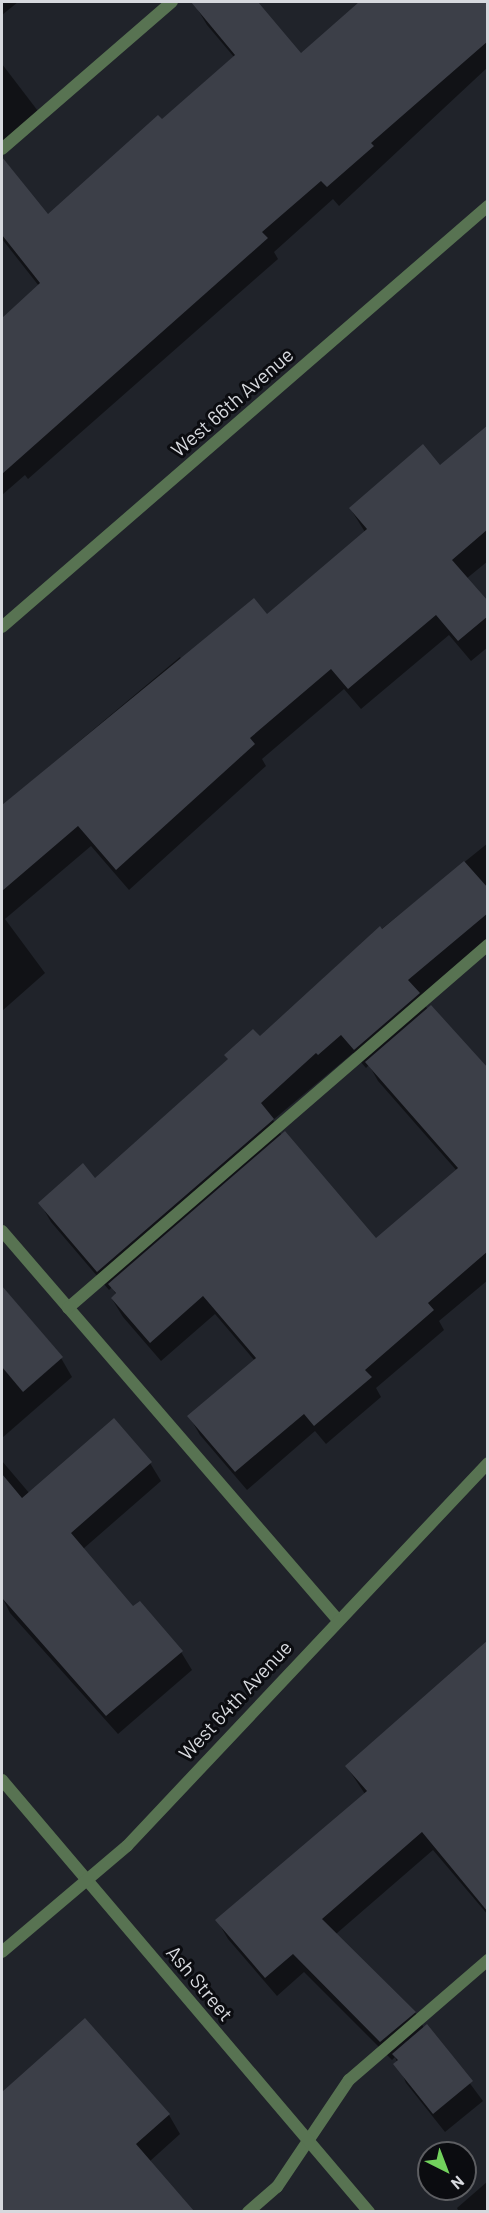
<!DOCTYPE html>
<html>
<head>
<meta charset="utf-8">
<style>
	body { margin:0 }
	#map { position:relative; width:489px; height:2213px; overflow:hidden; background:#20232a; font-family:Barlow,sans-serif }
	div>[style] { position:absolute }
	.shadow>* { inset:0; background:#0007 }
	.building>* { inset:0; background:#3c3f48 }
	.lane>* { height:12px; margin:-6px; padding:0 6px; transform-origin:6px; border-radius:6px; background:#587352 }
	.street>* { height:12px; margin:-6px; padding:0 6px; transform-origin:6px; border-radius:6px; background:#587352 }
	span { translate:-50% -50%; white-space:nowrap; text-align:center; line-height:1.15; -webkit-text-stroke:6px #0b0c10; paint-order:stroke }
	.street-label { font-size:20px; color:#d7d9de }
	.frame { position:absolute; inset:0; border:3px solid #d7d9de; pointer-events:none }
	.north { position:absolute; left:417px; top:2141px; width:60px; height:60px; box-sizing:border-box; background:#0b0c10; border:2px solid #5d5e62; border-radius:50%; rotate:138deg; font-size:16px; font-weight:700; line-height:24px; text-align:center; color:#d7d9de }
	.north::after { content:''; display:block; margin:auto; width:21px; height:27px; background:#72d25d; clip-path:polygon(50% 0,100% 100%,50% 72%,0 100%) }
</style>
</head>
<body>
<div id="map">
	<div class="shadow">
		<div style="clip-path:polygon(2px 2px,18px 2px,2px 15px)"></div>
		<div style="clip-path:polygon(200px 2px,256px 2px,301px 56px,360px 2px,488px 2px,488px 67px,339px 206px,333px 199px,274px 252px,278px 259px,28px 479px,25px 475px,2px 495px,2px 320px,39px 286px,2px 239px,2px 168px,7px 164px,48px 216px,161px 121px,234px 57px,207px 25px,195px 5px)"></div>
		<div style="clip-path:polygon(2px 64px,41px 115px,2px 148px)"></div>
		<div style="clip-path:polygon(488px 427px,488px 561px,466px 579px,488px 603px,488px 647px,471px 661px,449px 635px,361px 709px,344px 689px,262px 759px,266px 766px,129px 890px,91px 846px,5px 919px,45px 973px,2px 1011px,2px 806px,180px 657px,183px 661px,267px 616px,365px 532px,350px 508px,440px 467px)"></div>
		<div style="clip-path:polygon(evenodd,488px 843px,488px 941px,421px 998px,428px 1010px,488px 1070px,488px 1280px,439px 1321px,444px 1330px,376px 1388px,381px 1397px,326px 1444px,315px 1431px,247px 1490px,200px 1435px,189px 1416px,255px 1361px,215px 1314px,161px 1361px,123px 1317px,112px 1299px,116px 1295px,112px 1287px,109px 1290px,51px 1222px,40px 1203px,95px 1180px,260px 1038px,342px 961px,488px 843px,353px 1053px,366px 1068px,369px 1065px,378px 1081px,457px 1171px,376px 1240px,282px 1136px,273px 1120px,353px 1053px)"></div>
		<div style="clip-path:polygon(2px 1288px,61px 1358px,72px 1377px,2px 1438px)"></div>
		<div style="clip-path:polygon(2px 1461px,30px 1494px,150px 1463px,161px 1481px,83px 1549px,133px 1608px,181px 1652px,192px 1670px,118px 1734px,10px 1613px,2px 1597px)"></div>
		<div style="clip-path:polygon(488px 1642px,488px 1915px,433px 1850px,336px 1934px,415px 2012px,424px 2028px,427px 2026px,483px 2101px,445px 2132px,406px 2083px,395px 2057px,392px 2060px,304px 1972px,277px 1996px,228px 1939px,217px 1920px,365px 1794px,347px 1767px)"></div>
		<div style="clip-path:polygon(2px 2091px,169px 2115px,180px 2134px,149px 2162px,192px 2212px,2px 2212px)"></div>
		<div style="clip-path:polygon(488px 2181px,488px 2212px,459px 2212px,457px 2208px)"></div>
	</div>
	<div class="building">
		<div style="clip-path:polygon(191px 2px,258px 2px,301px 53px,359px 2px,488px 2px,488px 41px,371px 143px,374px 146px,327px 187px,321px 181px,262px 232px,268px 238px,2px 474px,2px 318px,40px 283px,2px 235px,2px 157px,48px 214px,158px 115px,162px 119px,235px 55px)"></div>
		<div style="clip-path:polygon(488px 425px,488px 529px,452px 560px,488px 601px,488px 616px,458px 641px,436px 615px,348px 689px,331px 669px,250px 738px,255px 744px,116px 870px,78px 826px,2px 891px,2px 805px,254px 598px,267px 614px,367px 529px,349px 508px,423px 444px,440px 465px)"></div>
		<div style="clip-path:polygon(464px 861px,488px 888px,488px 913px,408px 980px,420px 993px,354px 1050px,341px 1035px,318px 1055px,316px 1053px,261px 1103px,274px 1119px,97px 1272px,38px 1203px,83px 1163px,95px 1178px,228px 1059px,224px 1055px,253px 1029px,260px 1036px,380px 926px,382px 929px)"></div>
		<div style="clip-path:polygon(431px 1005px,488px 1068px,488px 1251px,428px 1303px,434px 1310px,365px 1370px,372px 1377px,314px 1426px,304px 1414px,235px 1472px,187px 1416px,256px 1358px,203px 1296px,150px 1343px,111px 1298px,116px 1293px,108px 1284px,285px 1131px,376px 1238px,458px 1168px,365px 1062px)"></div>
		<div style="clip-path:polygon(2px 1286px,63px 1357px,23px 1392px,2px 1367px)"></div>
		<div style="clip-path:polygon(114px 1418px,152px 1462px,71px 1533px,133px 1606px,140px 1601px,183px 1651px,106px 1716px,2px 1598px,2px 1474px,22px 1498px)"></div>
		<div style="clip-path:polygon(488px 1640px,488px 1912px,422px 1832px,322px 1919px,416px 2012px,380px 2042px,293px 1954px,265px 1978px,215px 1920px,367px 1791px,345px 1766px)"></div>
		<div style="clip-path:polygon(85px 2018px,170px 2114px,136px 2144px,194px 2211px,2px 2211px,2px 2092px)"></div>
		<div style="clip-path:polygon(427px 2024px,473px 2081px,433px 2114px,393px 2064px,398px 2060px,392px 2054px)"></div>
	</div>
	<div class="lane">
		<div style="left:2px;top:149px;width:225px;rotate:-40.9deg"></div>
		<div style="left:2px;top:1231px;width:513px;rotate:49.19deg"></div>
		<div style="left:68px;top:1308px;width:555px;rotate:-40.84deg"></div>
		<div style="left:248px;top:2212px;width:38px;rotate:-41deg"></div>
		<div style="left:277px;top:2187px;width:129px;rotate:-56.1deg"></div>
		<div style="left:349px;top:2080px;width:184px;rotate:-40.8deg"></div>
	</div>
	<div class="street">
		<div style="left:2px;top:627px;width:643px;rotate:-40.9deg"></div>
		<div style="left:2px;top:1780px;width:567px;rotate:49.65deg"></div>
		<div style="left:2px;top:1952px;width:164px;rotate:-40.3deg"></div>
		<div style="left:127px;top:1846px;width:526px;rotate:-46.69deg"></div>
	</div>
	<div class="street-label">
		<span style="left:232px;top:402px;rotate:-41deg">West 66th Avenue</span>
		<span style="left:235px;top:1700px;rotate:-47deg">West 64th Avenue</span>
		<span style="left:200px;top:1983px;rotate:50deg">Ash Street</span>
	</div>
	<div class="frame"></div>
	<div class="north">N</div>
</div>
</body>
</html>
